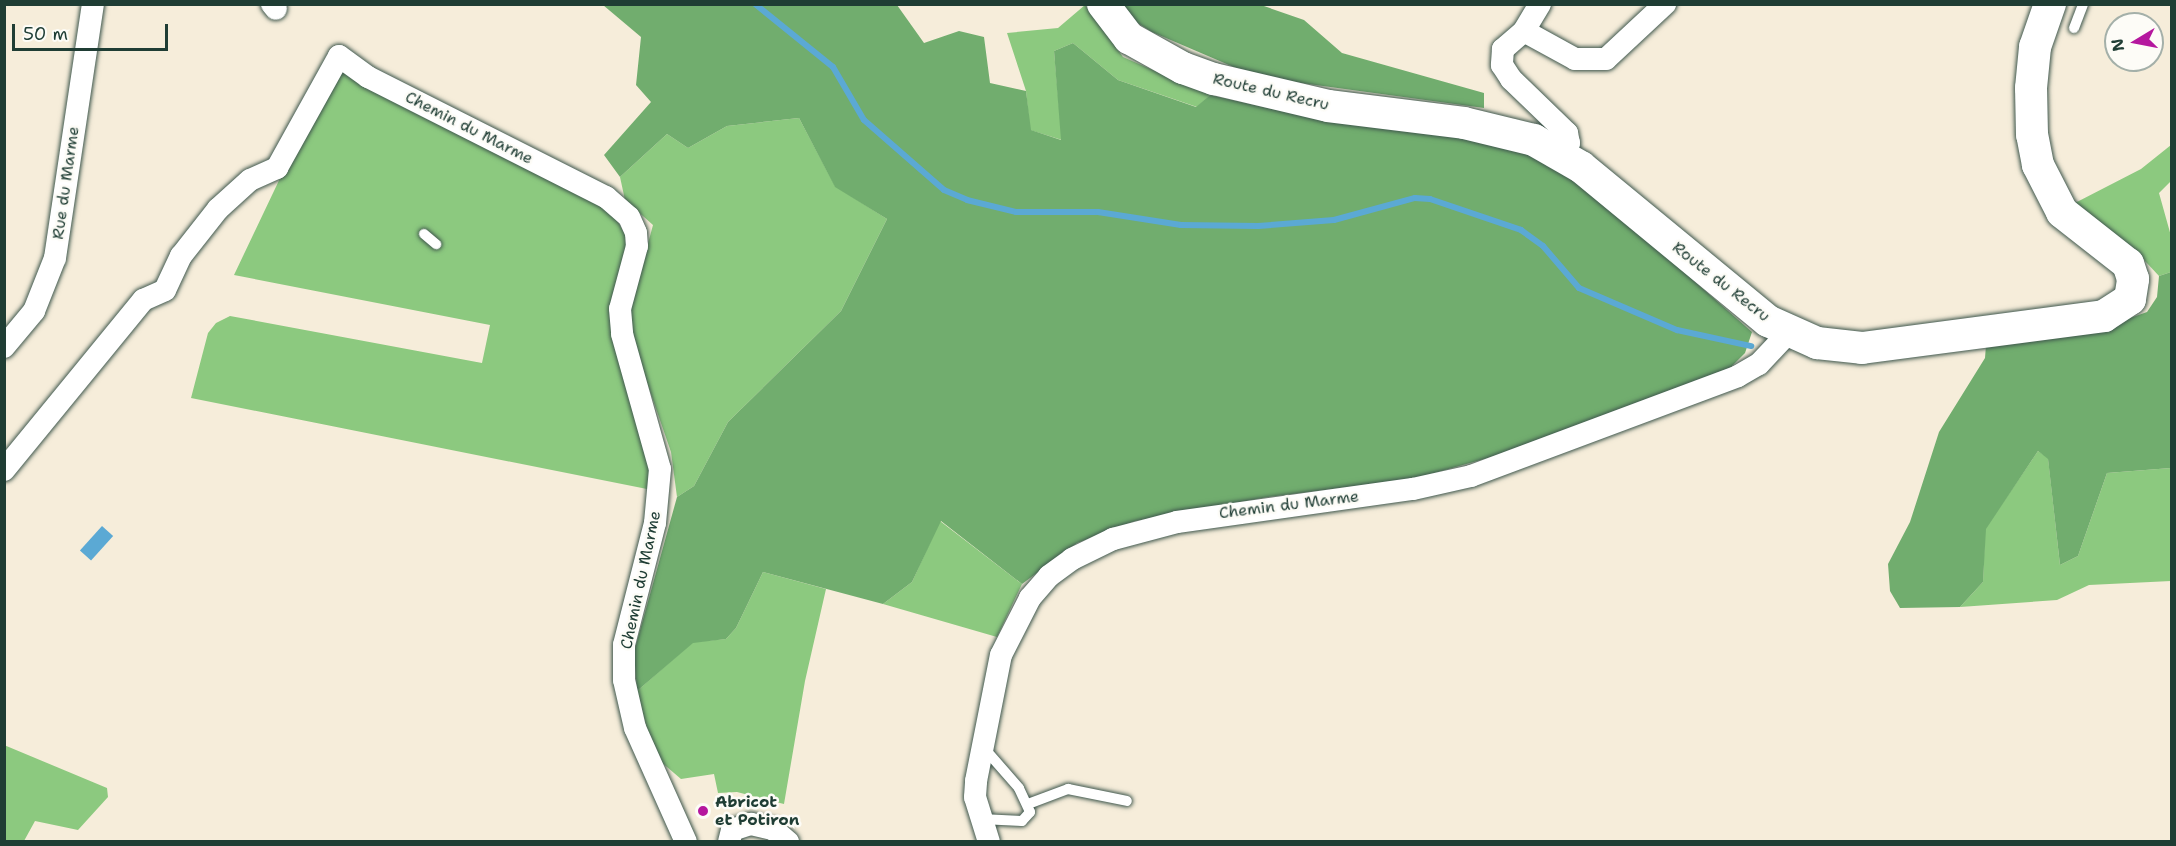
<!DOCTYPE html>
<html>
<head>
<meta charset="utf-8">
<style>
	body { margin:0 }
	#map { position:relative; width:2176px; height:846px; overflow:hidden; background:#f6edda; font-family:"Shantell Sans",sans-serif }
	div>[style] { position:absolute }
	.green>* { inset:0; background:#8cc97f }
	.forest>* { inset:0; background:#71ad6e }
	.water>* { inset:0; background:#5ba9d4; transform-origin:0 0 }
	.stream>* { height:6px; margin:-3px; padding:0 3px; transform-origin:3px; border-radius:3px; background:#5ba9d4 }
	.roads { filter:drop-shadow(0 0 2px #3f574d) drop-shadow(0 0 2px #3f574d) }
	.lane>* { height:10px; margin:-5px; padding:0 5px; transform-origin:5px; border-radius:5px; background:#fff }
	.street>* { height:22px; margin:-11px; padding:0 11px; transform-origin:11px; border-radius:11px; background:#fff }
	.secondary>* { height:32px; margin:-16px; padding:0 16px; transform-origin:16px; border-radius:16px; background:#fff }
	.dots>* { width:16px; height:16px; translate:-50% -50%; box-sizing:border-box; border:3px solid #fdfcf7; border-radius:50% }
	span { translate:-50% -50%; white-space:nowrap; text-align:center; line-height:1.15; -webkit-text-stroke:5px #fdfcf7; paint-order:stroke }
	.street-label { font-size:16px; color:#1f3d34 }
	.poi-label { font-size:16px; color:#1f3d34; font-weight:700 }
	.left { translate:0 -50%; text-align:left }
	.frame { position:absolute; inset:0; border:6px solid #1f3d34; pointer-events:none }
	.north { position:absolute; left:2104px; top:12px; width:60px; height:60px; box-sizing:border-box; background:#fdfcf7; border:2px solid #a4b0a9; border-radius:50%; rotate:260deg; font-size:16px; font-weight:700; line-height:24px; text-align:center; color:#1f3d34 }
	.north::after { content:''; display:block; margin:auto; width:21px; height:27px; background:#b5179e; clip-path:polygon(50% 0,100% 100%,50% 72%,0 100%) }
	.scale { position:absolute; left:12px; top:24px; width:156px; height:27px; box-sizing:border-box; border:3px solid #1f3d34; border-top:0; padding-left:8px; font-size:18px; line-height:21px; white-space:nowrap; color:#1f3d34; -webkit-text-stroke:4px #fdfcf7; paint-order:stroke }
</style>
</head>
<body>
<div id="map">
	<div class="green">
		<div style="clip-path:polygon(1085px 5px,1123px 57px,1210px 95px,1197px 107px,1118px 80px,1073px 43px,1054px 51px,1062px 140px,1030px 130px,1026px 91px,1007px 33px,1058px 28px)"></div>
		<div style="clip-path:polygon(349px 72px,609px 206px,632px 247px,612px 312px,649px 443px,652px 490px,191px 398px,208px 333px,216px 323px,230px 316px,482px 363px,490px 325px,234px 275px,312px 111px,339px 74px)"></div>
		<div style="clip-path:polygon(799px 118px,835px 186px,887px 219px,841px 311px,728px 422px,694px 486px,677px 497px,671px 452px,632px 339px,629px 314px,653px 225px,625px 200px,620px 177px,667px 134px,688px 148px,727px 126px)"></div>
		<div style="clip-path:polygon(2171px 145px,2171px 181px,2159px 193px,2171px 236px,2171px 272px,2159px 276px,2132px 247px,2073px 204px,2141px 169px)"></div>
		<div style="clip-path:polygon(2038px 451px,2048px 458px,2060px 565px,2078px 556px,2107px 473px,2171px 468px,2171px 581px,2089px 585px,2057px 600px,1960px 607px,1983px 582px,1985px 529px)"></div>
		<div style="clip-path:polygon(940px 521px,1022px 584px,997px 637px,883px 604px,912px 582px)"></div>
		<div style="clip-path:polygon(763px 572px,826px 589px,805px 681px,784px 804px,737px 792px,718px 793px,714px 774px,681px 779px,660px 761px,652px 747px,637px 691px,693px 642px,726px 639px,736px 628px)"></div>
		<div style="clip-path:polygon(4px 745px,107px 788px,108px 797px,78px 830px,35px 821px,24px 841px,5px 841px)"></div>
	</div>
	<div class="forest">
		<div style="clip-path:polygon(603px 5px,897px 5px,924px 43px,959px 31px,984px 37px,990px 83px,1026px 91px,1031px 130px,1061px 140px,1054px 51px,1073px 43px,1118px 80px,1196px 107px,1210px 95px,1272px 109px,1483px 136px,1539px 152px,1577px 178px,1752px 332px,1745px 353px,1726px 372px,1538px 444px,1413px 479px,1268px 497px,1135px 521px,1077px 543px,1022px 584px,941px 521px,912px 582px,883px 604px,763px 572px,736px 628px,726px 639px,693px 643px,637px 691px,634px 652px,677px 497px,694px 486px,728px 422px,841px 311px,887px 219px,835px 187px,799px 118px,727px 126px,688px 148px,667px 134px,620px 177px,604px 155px,651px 102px,636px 85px,641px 37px)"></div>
		<div style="clip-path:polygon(1122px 5px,1261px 5px,1304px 20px,1342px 53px,1484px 93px,1484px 108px,1257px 77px,1152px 32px,1128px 17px)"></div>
		<div style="clip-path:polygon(2171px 272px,2171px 468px,2107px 473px,2078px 556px,2060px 565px,2048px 459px,2038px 451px,1986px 529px,1983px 582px,1960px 607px,1900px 608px,1890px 591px,1888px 564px,1910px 522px,1939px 432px,1985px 358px,1986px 345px,2099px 329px,2147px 312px,2157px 297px,2159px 276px)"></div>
	</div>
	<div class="water">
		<div style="left:102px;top:526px;width:15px;height:33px;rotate:42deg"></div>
	</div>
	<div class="stream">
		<div style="left:755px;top:4px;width:100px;rotate:38.9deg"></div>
		<div style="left:833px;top:67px;width:61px;rotate:59.7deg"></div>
		<div style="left:864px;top:120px;width:106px;rotate:41.2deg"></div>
		<div style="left:944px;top:190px;width:25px;rotate:23deg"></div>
		<div style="left:967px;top:200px;width:50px;rotate:13.8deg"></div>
		<div style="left:1016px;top:212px;width:82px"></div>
		<div style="left:1098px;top:212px;width:84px;rotate:8.9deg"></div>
		<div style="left:1181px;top:225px;width:77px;rotate:0.7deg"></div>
		<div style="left:1258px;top:226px;width:76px;rotate:-4.5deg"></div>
		<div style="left:1334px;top:220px;width:84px;rotate:-15.2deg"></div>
		<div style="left:1415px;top:198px;width:15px;rotate:4deg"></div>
		<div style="left:1430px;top:199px;width:96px;rotate:18.8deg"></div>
		<div style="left:1521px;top:230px;width:27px;rotate:36deg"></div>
		<div style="left:1543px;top:246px;width:55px;rotate:49.4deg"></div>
		<div style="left:1579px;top:288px;width:107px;rotate:23.2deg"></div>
		<div style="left:1677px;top:330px;width:76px;rotate:12.2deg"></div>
	</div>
	<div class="roads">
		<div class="lane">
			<div style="left:2074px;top:28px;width:26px;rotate:-69deg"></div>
			<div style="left:424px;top:234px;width:16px;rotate:40deg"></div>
			<div style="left:1028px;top:804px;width:43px;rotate:-20.6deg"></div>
			<div style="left:1068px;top:789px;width:60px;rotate:11.5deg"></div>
			<div style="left:981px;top:819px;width:41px;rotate:2.8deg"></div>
			<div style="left:1022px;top:821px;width:12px;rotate:-48deg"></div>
			<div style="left:1030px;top:812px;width:26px;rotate:-115deg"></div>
			<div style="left:1019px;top:788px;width:53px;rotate:-131.2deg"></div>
		</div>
		<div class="street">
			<div style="left:272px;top:4px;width:6px;rotate:51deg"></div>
			<div style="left:1540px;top:4px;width:31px;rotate:121deg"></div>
			<div style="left:1524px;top:31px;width:28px;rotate:139deg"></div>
			<div style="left:1503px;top:49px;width:16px;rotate:94deg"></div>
			<div style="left:1502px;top:65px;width:17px;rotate:57deg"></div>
			<div style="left:1511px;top:79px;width:78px;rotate:44deg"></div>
			<div style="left:1567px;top:133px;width:10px;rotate:79deg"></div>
			<div style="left:1569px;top:143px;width:14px;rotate:126deg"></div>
			<div style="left:1524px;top:31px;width:58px;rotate:28.8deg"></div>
			<div style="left:1575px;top:59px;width:31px"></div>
			<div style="left:1606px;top:59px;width:81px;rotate:-43deg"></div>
			<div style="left:4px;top:347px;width:47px;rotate:-50.2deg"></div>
			<div style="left:34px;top:311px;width:57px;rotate:-68.4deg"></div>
			<div style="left:55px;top:258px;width:257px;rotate:-81.5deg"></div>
			<div style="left:4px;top:470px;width:220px;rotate:-50.7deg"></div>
			<div style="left:143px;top:300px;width:24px;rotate:-24deg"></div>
			<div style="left:165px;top:290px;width:38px;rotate:-65deg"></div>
			<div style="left:181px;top:256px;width:60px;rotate:-51.8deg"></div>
			<div style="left:218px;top:209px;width:43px;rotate:-42.2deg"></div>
			<div style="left:250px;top:180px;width:30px;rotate:-24deg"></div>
			<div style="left:277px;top:168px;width:128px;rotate:-61deg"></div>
			<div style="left:339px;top:56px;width:36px;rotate:36deg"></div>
			<div style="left:368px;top:77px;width:267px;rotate:26.8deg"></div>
			<div style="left:606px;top:197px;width:30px;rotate:41deg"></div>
			<div style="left:629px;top:217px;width:17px;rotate:66deg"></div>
			<div style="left:636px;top:233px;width:13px;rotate:86deg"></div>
			<div style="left:637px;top:246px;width:65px;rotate:105.1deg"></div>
			<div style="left:620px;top:309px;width:25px;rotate:85deg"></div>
			<div style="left:622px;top:334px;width:140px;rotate:74.3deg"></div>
			<div style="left:660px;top:469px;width:54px;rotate:95.3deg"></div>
			<div style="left:655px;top:523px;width:126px;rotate:104.3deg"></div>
			<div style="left:624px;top:645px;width:35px;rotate:90deg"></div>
			<div style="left:624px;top:680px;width:49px;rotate:77.1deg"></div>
			<div style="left:635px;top:728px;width:125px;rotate:65.9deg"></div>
			<div style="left:729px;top:842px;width:12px;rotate:-76deg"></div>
			<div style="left:732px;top:830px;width:20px;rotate:-18deg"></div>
			<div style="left:751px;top:824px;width:23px;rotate:13deg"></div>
			<div style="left:773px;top:829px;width:20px;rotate:41deg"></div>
			<div style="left:989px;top:842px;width:47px;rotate:-107.3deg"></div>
			<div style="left:975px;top:797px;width:16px;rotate:-86deg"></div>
			<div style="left:976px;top:781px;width:128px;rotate:-78.8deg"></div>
			<div style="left:1001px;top:655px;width:64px;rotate:-63deg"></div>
			<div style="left:1030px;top:598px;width:29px;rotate:-49deg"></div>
			<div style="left:1049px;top:576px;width:29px;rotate:-36deg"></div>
			<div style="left:1072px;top:559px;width:46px;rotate:-26deg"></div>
			<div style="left:1113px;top:539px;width:66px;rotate:-14.9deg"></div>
			<div style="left:1177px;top:522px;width:238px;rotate:-8deg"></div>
			<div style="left:1413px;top:489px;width:59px;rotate:-12.6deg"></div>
			<div style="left:1471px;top:476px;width:285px;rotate:-20.5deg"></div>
			<div style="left:1738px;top:376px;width:24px;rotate:-30deg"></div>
			<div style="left:1759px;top:364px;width:44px;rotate:-46.8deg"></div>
		</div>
		<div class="secondary">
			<div style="left:1103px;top:4px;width:43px;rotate:52.6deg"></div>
			<div style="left:1129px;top:38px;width:62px;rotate:29.1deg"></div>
			<div style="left:1183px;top:68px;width:33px;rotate:20deg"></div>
			<div style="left:1214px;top:79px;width:117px;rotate:13.3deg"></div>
			<div style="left:1328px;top:106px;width:137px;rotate:7.1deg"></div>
			<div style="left:1464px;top:123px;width:72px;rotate:13.7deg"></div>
			<div style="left:1534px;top:140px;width:54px;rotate:29.9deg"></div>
			<div style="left:1581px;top:167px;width:242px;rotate:39.5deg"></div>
			<div style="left:1768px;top:321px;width:54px;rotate:24.2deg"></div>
			<div style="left:1817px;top:343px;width:45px;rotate:6.3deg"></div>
			<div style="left:1862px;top:348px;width:244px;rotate:-7.5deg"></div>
			<div style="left:2104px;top:316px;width:31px;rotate:-33deg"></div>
			<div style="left:2130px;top:299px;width:20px;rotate:-81deg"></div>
			<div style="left:2133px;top:279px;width:16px;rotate:-108deg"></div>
			<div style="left:2128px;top:264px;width:84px;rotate:-141.8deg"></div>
			<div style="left:2062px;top:212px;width:53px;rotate:-117.1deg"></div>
			<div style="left:2038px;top:165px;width:31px;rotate:-101deg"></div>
			<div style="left:2032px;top:135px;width:47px;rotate:-91.2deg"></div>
			<div style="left:2031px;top:88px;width:41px;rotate:-84.4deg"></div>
			<div style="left:2035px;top:47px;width:46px;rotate:-70.8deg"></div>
		</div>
	</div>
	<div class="dots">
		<div style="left:703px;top:811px;background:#b5179e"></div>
	</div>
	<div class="street-label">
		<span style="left:1271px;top:92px;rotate:13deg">Route du Recru</span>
		<span style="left:469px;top:128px;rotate:27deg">Chemin du Marme</span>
		<span style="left:66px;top:183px;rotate:-82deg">Rue du Marme</span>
		<span style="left:1721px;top:282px;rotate:38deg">Route du Recru</span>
		<span style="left:1289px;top:505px;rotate:-7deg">Chemin du Marme</span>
		<span style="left:641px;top:580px;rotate:-78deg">Chemin du Marme</span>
	</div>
	<div class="poi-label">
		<span class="left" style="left:715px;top:811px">Abricot<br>et Potiron</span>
	</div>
	<div class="frame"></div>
	<div class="north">N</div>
	<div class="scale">50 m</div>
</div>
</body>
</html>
